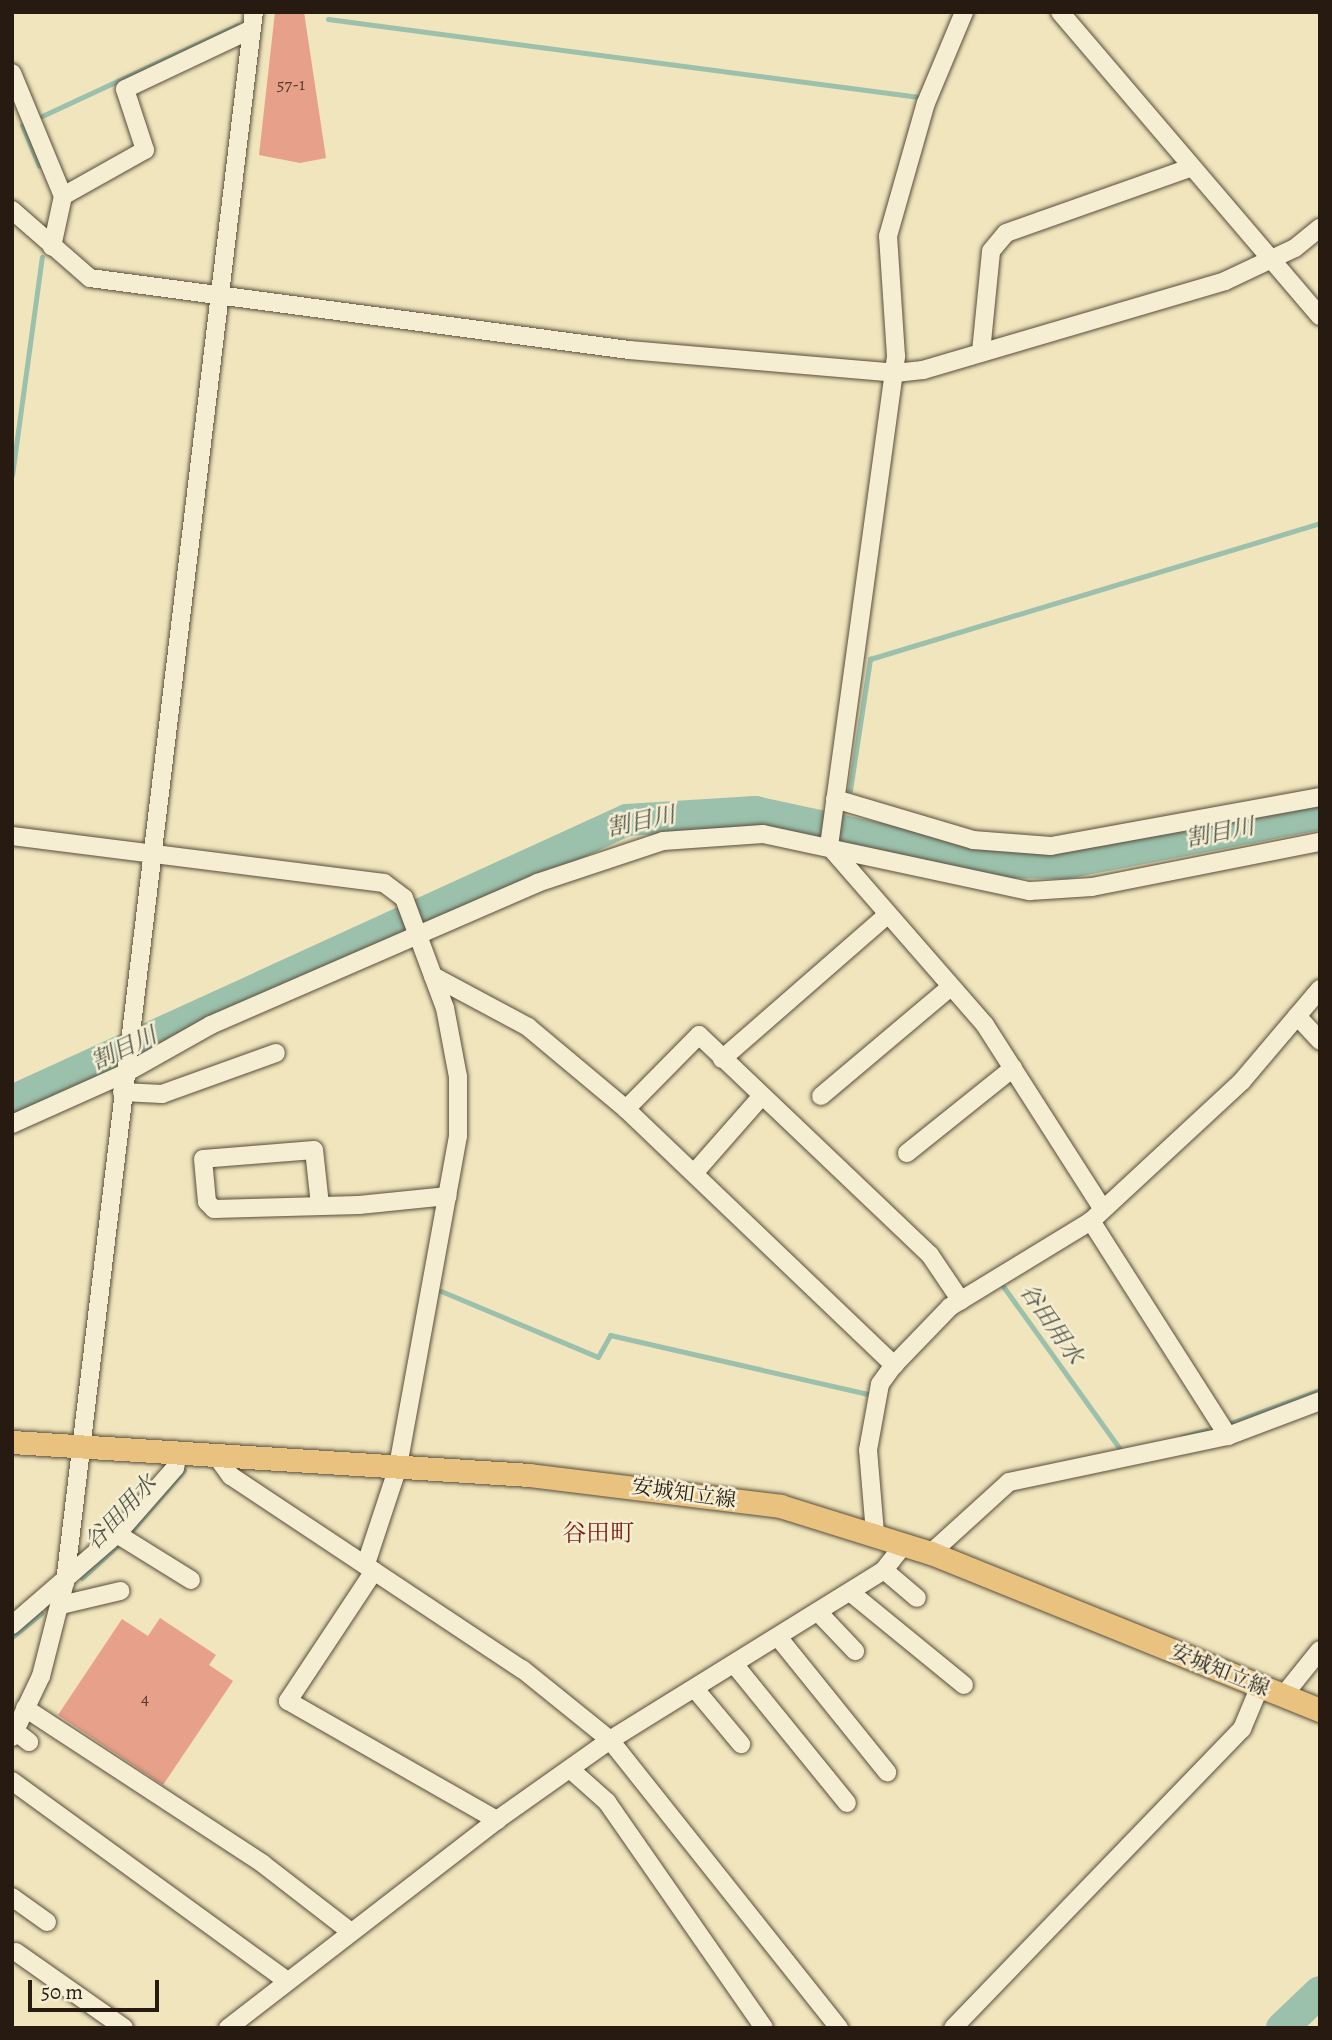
<!DOCTYPE html>
<html>
<head>
<meta charset="utf-8">
<style>
	body { margin:0 }
	#map { position:relative; width:1332px; height:2040px; overflow:hidden; background:#f0e5bc; font-family:Alegreya,"Noto Serif JP",serif }
	div>[style] { position:absolute }
	.stream>* { height:5px; margin:-2.5px; padding:0 2.5px; transform-origin:2.5px; border-radius:2.5px; background:#9bc0ab }
	.river>* { height:32px; margin:-16px; padding:0 16px; transform-origin:16px; border-radius:16px; background:#9bc0ab }
	.building>* { inset:0; background:#e7a08a }
	.roads { filter:drop-shadow(0 0 2px #584d3c) drop-shadow(0 0 2px #584d3c) }
	.minor>* { height:18px; margin:-9px; padding:0 9px; transform-origin:9px; border-radius:9px; background:#f5eed3 }
	.major>* { height:23px; margin:-11.5px; padding:0 11.5px; transform-origin:11.5px; border-radius:11.5px; background:#e8c27e }
	span { translate:-50% -50%; white-space:nowrap; text-align:center; line-height:1.15; -webkit-text-stroke:5px #f5eed3; paint-order:stroke }
	.number-label { font-size:18px; color:#563c2f }
	.number-label span { -webkit-text-stroke-width:0 }
	.street-label { font-size:21px; color:#261a11 }
	.water-label { font-size:23px; color:#4f5447; font-style:italic }
	.quarter-label { font-size:24px; color:#7a1f14 }
	.frame { position:absolute; inset:0; border:14px solid #261a11; pointer-events:none }
	.scale { position:absolute; left:28px; top:1980px; width:131px; height:32px; box-sizing:border-box; border:4px solid #261a11; border-top:0; padding-left:9px; font-size:21px; line-height:24px; white-space:nowrap; color:#261a11; -webkit-text-stroke:5px #f5eed3; paint-order:stroke }
</style>
</head>
<body>
<div id="map">
	<div class="stream">
		<div style="left:328px;top:19px;width:596px;rotate:7.52deg"></div>
		<div style="left:42px;top:116px;width:216px;rotate:-24.9deg"></div>
		<div style="left:22px;top:125px;width:44px;rotate:67.5deg"></div>
		<div style="left:12px;top:475px;width:220px;rotate:-82.2deg"></div>
		<div style="left:850px;top:790px;width:133px;rotate:-81.3deg"></div>
		<div style="left:870px;top:659px;width:470px;rotate:-16.8deg"></div>
		<div style="left:845px;top:828px;width:8px;rotate:-83deg"></div>
		<div style="left:1000px;top:1282px;width:209px;rotate:54.3deg"></div>
		<div style="left:441px;top:1291px;width:170px;rotate:22.8deg"></div>
		<div style="left:598px;top:1357px;width:25px;rotate:-61deg"></div>
		<div style="left:610px;top:1335px;width:269px;rotate:12.9deg"></div>
		<div style="left:1228px;top:1424px;width:98px;rotate:-20.3deg"></div>
		<div style="left:1182px;top:1437px;width:25px;rotate:-16deg"></div>
		<div style="left:127px;top:1536px;width:87px;rotate:-49.2deg"></div>
		<div style="left:82px;top:1578px;width:52px;rotate:-42.6deg"></div>
		<div style="left:12px;top:1637px;width:38px;rotate:-39deg"></div>
	</div>
	<div class="river">
		<div style="left:12px;top:1101px;width:676px;rotate:-24.56deg"></div>
		<div style="left:627px;top:820px;width:128px;rotate:-3.6deg"></div>
		<div style="left:755px;top:812px;width:236px;rotate:12.2deg"></div>
		<div style="left:986px;top:862px;width:79px;rotate:0.7deg"></div>
		<div style="left:1065px;top:863px;width:260px;rotate:-10.9deg"></div>
		<div style="left:1282px;top:2028px;width:52px;rotate:-43.5deg"></div>
	</div>
	<div class="building">
		<div style="clip-path:polygon(275px 12px,304px 12px,326px 158px,300px 163px,259px 155px)"></div>
		<div style="clip-path:polygon(160px 1618px,216px 1655px,209px 1665px,233px 1681px,163px 1785px,58px 1715px,122px 1619px,148px 1636px)"></div>
	</div>
	<div class="roads">
		<div class="minor">
			<div style="left:1060px;top:12px;width:400px;rotate:49.5deg"></div>
			<div style="left:12px;top:73px;width:133px;rotate:67.5deg"></div>
			<div style="left:63px;top:196px;width:52px;rotate:102.2deg"></div>
			<div style="left:63px;top:196px;width:94px;rotate:-29.3deg"></div>
			<div style="left:145px;top:150px;width:64px;rotate:-108.2deg"></div>
			<div style="left:125px;top:89px;width:140px;rotate:-25.3deg"></div>
			<div style="left:12px;top:210px;width:103px;rotate:41.1deg"></div>
			<div style="left:90px;top:278px;width:544px;rotate:7.61deg"></div>
			<div style="left:629px;top:350px;width:267px;rotate:4.9deg"></div>
			<div style="left:895px;top:373px;width:28px;rotate:-6deg"></div>
			<div style="left:923px;top:370px;width:315px;rotate:-16.4deg"></div>
			<div style="left:1225px;top:281px;width:77px;rotate:-25.2deg"></div>
			<div style="left:1295px;top:248px;width:32px;rotate:-39deg"></div>
			<div style="left:981px;top:352px;width:101px;rotate:-84.3deg"></div>
			<div style="left:991px;top:251px;width:23px;rotate:-50deg"></div>
			<div style="left:1006px;top:233px;width:197px;rotate:-19.5deg"></div>
			<div style="left:835px;top:799px;width:144px;rotate:16.5deg"></div>
			<div style="left:973px;top:840px;width:78px;rotate:4.4deg"></div>
			<div style="left:1051px;top:846px;width:273px;rotate:-10.3deg"></div>
			<div style="left:12px;top:836px;width:375px;rotate:7.2deg"></div>
			<div style="left:384px;top:883px;width:25px;rotate:37deg"></div>
			<div style="left:404px;top:898px;width:117px;rotate:69.6deg"></div>
			<div style="left:445px;top:1008px;width:70px;rotate:79.3deg"></div>
			<div style="left:458px;top:1077px;width:59px;rotate:90deg"></div>
			<div style="left:458px;top:1136px;width:336px;rotate:100.3deg"></div>
			<div style="left:398px;top:1467px;width:102px;rotate:108.3deg"></div>
			<div style="left:829px;top:846px;width:495px;rotate:-82.2deg"></div>
			<div style="left:896px;top:356px;width:120px;rotate:-93.8deg"></div>
			<div style="left:888px;top:236px;width:138px;rotate:-74.1deg"></div>
			<div style="left:926px;top:103px;width:99px;rotate:-67.3deg"></div>
			<div style="left:829px;top:846px;width:237px;rotate:48.9deg"></div>
			<div style="left:985px;top:1025px;width:217px;rotate:57.4deg"></div>
			<div style="left:433px;top:976px;width:108px;rotate:28.2deg"></div>
			<div style="left:528px;top:1027px;width:128px;rotate:39.9deg"></div>
			<div style="left:626px;top:1109px;width:371px;rotate:43.7deg"></div>
			<div style="left:1297px;top:1016px;width:34px;rotate:47deg"></div>
			<div style="left:722px;top:1059px;width:218px;rotate:-41.1deg"></div>
			<div style="left:122px;top:1092px;width:40px;rotate:2.9deg"></div>
			<div style="left:162px;top:1094px;width:121px;rotate:-19.8deg"></div>
			<div style="left:821px;top:1096px;width:166px;rotate:-40.1deg"></div>
			<div style="left:626px;top:1109px;width:104px;rotate:-45.4deg"></div>
			<div style="left:699px;top:1035px;width:319px;rotate:43.6deg"></div>
			<div style="left:930px;top:1255px;width:55px;rotate:56deg"></div>
			<div style="left:12px;top:1124px;width:123px;rotate:-24.1deg"></div>
			<div style="left:124px;top:1074px;width:100px;rotate:-29.4deg"></div>
			<div style="left:211px;top:1025px;width:356px;rotate:-23.5deg"></div>
			<div style="left:537px;top:883px;width:133px;rotate:-18.4deg"></div>
			<div style="left:663px;top:841px;width:100px;rotate:-4deg"></div>
			<div style="left:763px;top:834px;width:273px;rotate:12.1deg"></div>
			<div style="left:1030px;top:891px;width:62px;rotate:-3.7deg"></div>
			<div style="left:1092px;top:887px;width:232px;rotate:-11.2deg"></div>
			<div style="left:907px;top:1153px;width:136px;rotate:-38.7deg"></div>
			<div style="left:695px;top:1172px;width:98px;rotate:-48.7deg"></div>
			<div style="left:320px;top:1205px;width:55px;rotate:-96.2deg"></div>
			<div style="left:314px;top:1150px;width:111px;rotate:175.4deg"></div>
			<div style="left:203px;top:1159px;width:43px;rotate:84.7deg"></div>
			<div style="left:207px;top:1202px;width:10px;rotate:45deg"></div>
			<div style="left:214px;top:1209px;width:145px;rotate:-1.6deg"></div>
			<div style="left:359px;top:1205px;width:89px;rotate:-5.8deg"></div>
			<div style="left:1091px;top:1221px;width:255px;rotate:57.5deg"></div>
			<div style="left:217px;top:1457px;width:24px;rotate:54deg"></div>
			<div style="left:231px;top:1476px;width:349px;rotate:33.6deg"></div>
			<div style="left:522px;top:1669px;width:113px;rotate:38.9deg"></div>
			<div style="left:610px;top:1740px;width:368px;rotate:51.5deg"></div>
			<div style="left:875px;top:1533px;width:83px;rotate:-94.8deg"></div>
			<div style="left:868px;top:1450px;width:67px;rotate:-79.7deg"></div>
			<div style="left:880px;top:1384px;width:24px;rotate:-54deg"></div>
			<div style="left:894px;top:1365px;width:81px;rotate:-46deg"></div>
			<div style="left:950px;top:1307px;width:165px;rotate:-31.4deg"></div>
			<div style="left:1091px;top:1221px;width:206px;rotate:-42.8deg"></div>
			<div style="left:1242px;top:1081px;width:121px;rotate:-49.7deg"></div>
			<div style="left:117px;top:1534px;width:87px;rotate:31.9deg"></div>
			<div style="left:931px;top:1553px;width:105px;rotate:-42.3deg"></div>
			<div style="left:1009px;top:1482px;width:224px;rotate:-11.9deg"></div>
			<div style="left:1228px;top:1436px;width:98px;rotate:-20.8deg"></div>
			<div style="left:884px;top:1570px;width:43px;rotate:40.3deg"></div>
			<div style="left:374px;top:1571px;width:156px;rotate:123.5deg"></div>
			<div style="left:288px;top:1701px;width:241px;rotate:29.7deg"></div>
			<div style="left:850px;top:1592px;width:147px;rotate:39.2deg"></div>
			<div style="left:61px;top:1605px;width:61px;rotate:-13.3deg"></div>
			<div style="left:818px;top:1612px;width:54px;rotate:46.5deg"></div>
			<div style="left:12px;top:1625px;width:139px;rotate:-40.9deg"></div>
			<div style="left:117px;top:1534px;width:88px;rotate:-48.7deg"></div>
			<div style="left:175px;top:1468px;width:14px;rotate:-78deg"></div>
			<div style="left:778px;top:1637px;width:174px;rotate:51.1deg"></div>
			<div style="left:734px;top:1664px;width:179px;rotate:50.9deg"></div>
			<div style="left:695px;top:1689px;width:72px;rotate:50.1deg"></div>
			<div style="left:1283px;top:1696px;width:59px;rotate:-51.2deg"></div>
			<div style="left:25px;top:1708px;width:285px;rotate:33.2deg"></div>
			<div style="left:263px;top:1864px;width:111px;rotate:37.7deg"></div>
			<div style="left:15px;top:1731px;width:18px;rotate:38deg"></div>
			<div style="left:12px;top:1737px;width:68px;rotate:-64.6deg"></div>
			<div style="left:41px;top:1676px;width:97px;rotate:-75.7deg"></div>
			<div style="left:65px;top:1582px;width:1581px;rotate:-83.14deg"></div>
			<div style="left:570px;top:1769px;width:50px;rotate:41.7deg"></div>
			<div style="left:607px;top:1802px;width:275px;rotate:55.2deg"></div>
			<div style="left:12px;top:1781px;width:340px;rotate:36deg"></div>
			<div style="left:12px;top:1897px;width:43px;rotate:35.5deg"></div>
			<div style="left:16px;top:1952px;width:132px;rotate:35.1deg"></div>
			<div style="left:228px;top:2028px;width:340px;rotate:-37.7deg"></div>
			<div style="left:497px;top:1820px;width:138px;rotate:-35.3deg"></div>
			<div style="left:610px;top:1740px;width:322px;rotate:-31.8deg"></div>
			<div style="left:884px;top:1570px;width:33px;rotate:-52deg"></div>
			<div style="left:953px;top:2028px;width:416px;rotate:-46deg"></div>
			<div style="left:1242px;top:1729px;width:47px;rotate:-67.3deg"></div>
		</div>
		<div class="major">
			<div style="left:12px;top:1442px;width:518px;rotate:3.65deg"></div>
			<div style="left:529px;top:1475px;width:253px;rotate:7deg"></div>
			<div style="left:780px;top:1506px;width:158px;rotate:17.3deg"></div>
			<div style="left:931px;top:1553px;width:419px;rotate:22deg"></div>
		</div>
	</div>
	<div class="number-label">
		<span style="left:291px;top:84px">57-1</span>
		<span style="left:145px;top:1698px">4</span>
	</div>
	<div class="street-label">
		<span style="left:684px;top:1493px;rotate:8deg">安城知立線</span>
		<span style="left:1220px;top:1670px;rotate:22deg">安城知立線</span>
	</div>
	<div class="water-label">
		<span style="left:641px;top:822px;rotate:-12deg">割目川</span>
		<span style="left:1220px;top:833px;rotate:-11deg">割目川</span>
		<span style="left:124px;top:1049px;rotate:-25deg">割目川</span>
		<span style="left:1051px;top:1324px;rotate:55deg">谷田用水</span>
		<span style="left:121px;top:1513px;rotate:-47deg">谷田用水</span>
	</div>
	<div class="quarter-label">
		<span style="left:598px;top:1534px">谷田町</span>
	</div>
	<div class="frame"></div>
	<div class="scale">50 m</div>
</div>
</body>
</html>
